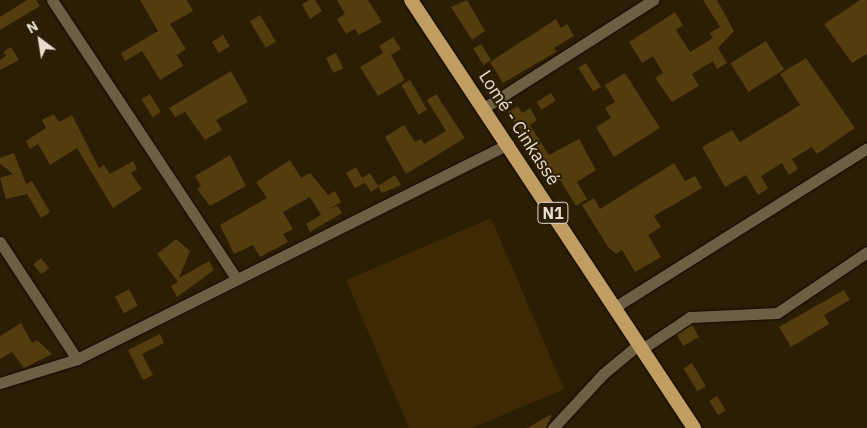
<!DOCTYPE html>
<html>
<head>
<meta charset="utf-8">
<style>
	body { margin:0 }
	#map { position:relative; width:867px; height:428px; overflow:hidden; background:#2b1e05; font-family:"IBM Plex Sans",sans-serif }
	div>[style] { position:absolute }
	.green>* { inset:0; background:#3d2a03 }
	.building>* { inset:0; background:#533c0e; transform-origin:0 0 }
	.roads { filter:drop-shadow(0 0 1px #130700) drop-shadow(0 0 1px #130700) }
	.minor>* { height:11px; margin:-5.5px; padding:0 5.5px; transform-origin:5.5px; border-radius:5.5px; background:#6d5e44 }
	.trunk>* { height:14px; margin:-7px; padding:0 7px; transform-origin:7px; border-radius:7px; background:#c09e62 }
	span { translate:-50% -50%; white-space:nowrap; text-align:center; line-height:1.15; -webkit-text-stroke:4px #2b1e05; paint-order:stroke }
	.shield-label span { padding:1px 4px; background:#2b1e05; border:1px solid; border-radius:4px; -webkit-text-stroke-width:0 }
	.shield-label { font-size:16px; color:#e7ded0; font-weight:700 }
	.street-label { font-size:18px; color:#e7ded0 }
	.north { position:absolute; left:15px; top:15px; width:50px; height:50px; -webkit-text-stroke:4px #2b1e05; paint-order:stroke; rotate:329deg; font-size:14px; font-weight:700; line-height:20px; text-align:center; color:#e7ded0 }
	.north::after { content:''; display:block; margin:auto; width:18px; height:22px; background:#e7ded0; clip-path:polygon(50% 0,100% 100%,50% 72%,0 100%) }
</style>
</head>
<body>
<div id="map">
	<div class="green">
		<div style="clip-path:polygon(491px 218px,564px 389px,472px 428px,409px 428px,346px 280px)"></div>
	</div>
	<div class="building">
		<div style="clip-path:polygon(27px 0,36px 0,40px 6px,0 30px,0 17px)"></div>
		<div style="clip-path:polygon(140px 0,187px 0,193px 11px,170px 24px,186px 49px,177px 55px,183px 66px,160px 80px,142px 51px,125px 61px,121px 53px,158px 31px)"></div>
		<div style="clip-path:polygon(309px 0,315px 0,322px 11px,310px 19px,302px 4px)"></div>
		<div style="clip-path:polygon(337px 0,368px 0,382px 22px,359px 35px,355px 29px,346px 34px,337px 19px,345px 14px)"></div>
		<div style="clip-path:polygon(467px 0,485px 31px,472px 40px,451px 7px)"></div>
		<div style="clip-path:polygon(703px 0,717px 0,734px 31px,718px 48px,727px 63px,717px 69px,713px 61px,692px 74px,699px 86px,672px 102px,655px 78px,663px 73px,653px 56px,642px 63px,629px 42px,675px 12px,683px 25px,676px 30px,690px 52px,713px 38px,710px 33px,720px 27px)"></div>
		<div style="clip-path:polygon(860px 0,867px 0,867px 54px,852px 63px,824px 24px)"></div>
		<div style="left:260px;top:15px;width:31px;height:12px;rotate:59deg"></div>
		<div style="clip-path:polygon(556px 19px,561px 28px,567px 24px,574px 36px,554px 48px,556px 52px,503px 83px,490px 62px)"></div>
		<div style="left:223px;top:35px;width:13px;height:13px;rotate:58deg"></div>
		<div style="clip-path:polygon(393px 37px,401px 49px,391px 55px,405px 80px,378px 96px,360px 67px,383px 53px,379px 46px)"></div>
		<div style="left:766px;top:41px;width:34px;height:42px;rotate:58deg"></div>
		<div style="left:481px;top:44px;width:19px;height:9px;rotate:58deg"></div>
		<div style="clip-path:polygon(11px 47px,19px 60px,0 70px,0 60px,6px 56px,3px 52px)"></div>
		<div style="left:336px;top:53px;width:17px;height:11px;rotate:65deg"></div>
		<div style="clip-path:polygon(806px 58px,855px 128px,817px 154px,812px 147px,792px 159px,798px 169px,789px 175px,782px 163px,761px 176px,768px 188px,758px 195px,746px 175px,725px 187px,702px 147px,732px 130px,740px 142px,800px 105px,780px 74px)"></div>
		<div style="left:586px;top:63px;width:28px;height:9px;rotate:58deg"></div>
		<div style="clip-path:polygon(231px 71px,248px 102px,216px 120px,222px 130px,205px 140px,185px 112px,175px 117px,169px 108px)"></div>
		<div style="clip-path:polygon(625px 73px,660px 128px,614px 157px,596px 127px,611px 118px,605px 108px,615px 102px,605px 85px)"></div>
		<div style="left:410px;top:80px;width:34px;height:10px;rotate:60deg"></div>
		<div style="left:551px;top:93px;width:9px;height:17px;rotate:58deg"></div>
		<div style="left:150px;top:94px;width:21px;height:10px;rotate:59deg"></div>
		<div style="clip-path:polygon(436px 94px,465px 138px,406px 174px,385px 137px,404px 125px,415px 142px,421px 139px,424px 144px,446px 131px,427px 100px)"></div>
		<div style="clip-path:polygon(518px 106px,522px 113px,530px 108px,537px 120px,530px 125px,549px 155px,579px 139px,596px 170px,577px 182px,587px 199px,576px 206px,560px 180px,555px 183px,508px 112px)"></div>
		<div style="clip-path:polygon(54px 114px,59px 122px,72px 115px,99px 168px,104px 165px,110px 174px,133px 161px,137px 169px,131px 173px,142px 189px,113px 208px,77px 148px,50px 165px,38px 144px,30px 149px,26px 141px,46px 128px,42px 120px)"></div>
		<div style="clip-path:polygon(14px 153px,26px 184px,32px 181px,50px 212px,41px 218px,27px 194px,6px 199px,0 178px,13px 174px,0 164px,0 158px)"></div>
		<div style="clip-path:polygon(230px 155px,246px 186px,210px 206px,197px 189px,201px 186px,195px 176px)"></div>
		<div style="clip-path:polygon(290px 160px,301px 178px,310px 173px,328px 195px,335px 191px,341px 202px,331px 208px,338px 206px,342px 213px,310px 232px,306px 224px,321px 215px,310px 197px,283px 212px,293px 229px,283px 234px,288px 242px,260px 257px,253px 245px,234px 254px,220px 225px,267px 198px,256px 182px)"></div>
		<div style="clip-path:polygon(674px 163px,685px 181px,695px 176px,702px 188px,654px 216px,661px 227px,648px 235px,661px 257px,635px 272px,622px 250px,616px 254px,608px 247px,582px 205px,594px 198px,600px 209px)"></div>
		<div style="clip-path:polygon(356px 167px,362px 178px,370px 173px,378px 186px,395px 175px,401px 185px,382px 193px,378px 187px,371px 192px,365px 183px,355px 188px,346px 173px)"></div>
		<div style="clip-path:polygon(176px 239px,190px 251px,179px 278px,209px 261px,214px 270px,177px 297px,171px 286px,178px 282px,157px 254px)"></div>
		<div style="left:41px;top:258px;width:13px;height:10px;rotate:51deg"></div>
		<div style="left:129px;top:289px;width:19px;height:16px;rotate:62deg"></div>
		<div style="clip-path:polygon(844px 290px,850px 300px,824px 315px,829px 324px,791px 347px,779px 327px)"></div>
		<div style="clip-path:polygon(21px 323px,32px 343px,37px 340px,52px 354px,24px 368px,12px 352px,0 359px,0 336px)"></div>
		<div style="left:692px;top:325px;width:14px;height:18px;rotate:60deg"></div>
		<div style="clip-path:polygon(160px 334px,164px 343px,142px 354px,153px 375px,143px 380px,128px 350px)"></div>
		<div style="left:692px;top:363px;width:27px;height:10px;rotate:59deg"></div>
		<div style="left:717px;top:396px;width:17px;height:9px;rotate:59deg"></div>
		<div style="clip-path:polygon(552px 414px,546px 428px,527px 428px)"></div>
	</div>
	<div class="roads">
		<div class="minor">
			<div style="left:52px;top:0;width:335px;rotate:56.5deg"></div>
			<div style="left:484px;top:108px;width:201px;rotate:-32.6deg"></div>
			<div style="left:0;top:242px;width:140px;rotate:56.7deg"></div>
			<div style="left:615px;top:307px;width:298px;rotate:-32.2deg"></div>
			<div style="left:642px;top:349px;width:58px;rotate:-33.7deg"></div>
			<div style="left:690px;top:317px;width:87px;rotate:-2.6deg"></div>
			<div style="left:777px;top:313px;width:109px;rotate:-34.1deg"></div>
			<div style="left:0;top:383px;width:81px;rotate:-17.3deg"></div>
			<div style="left:77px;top:359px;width:482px;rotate:-26.5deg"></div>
			<div style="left:553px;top:428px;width:74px;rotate:-47.2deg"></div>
			<div style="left:603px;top:374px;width:47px;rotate:-39.8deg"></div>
		</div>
		<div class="trunk">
			<div style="left:411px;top:0;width:513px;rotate:56.53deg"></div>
		</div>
	</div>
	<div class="shield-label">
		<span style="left:553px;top:213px">N1</span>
	</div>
	<div class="street-label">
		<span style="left:519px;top:128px;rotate:57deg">Lomé - Cinkassé</span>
	</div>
	<div class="north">N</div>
</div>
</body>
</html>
